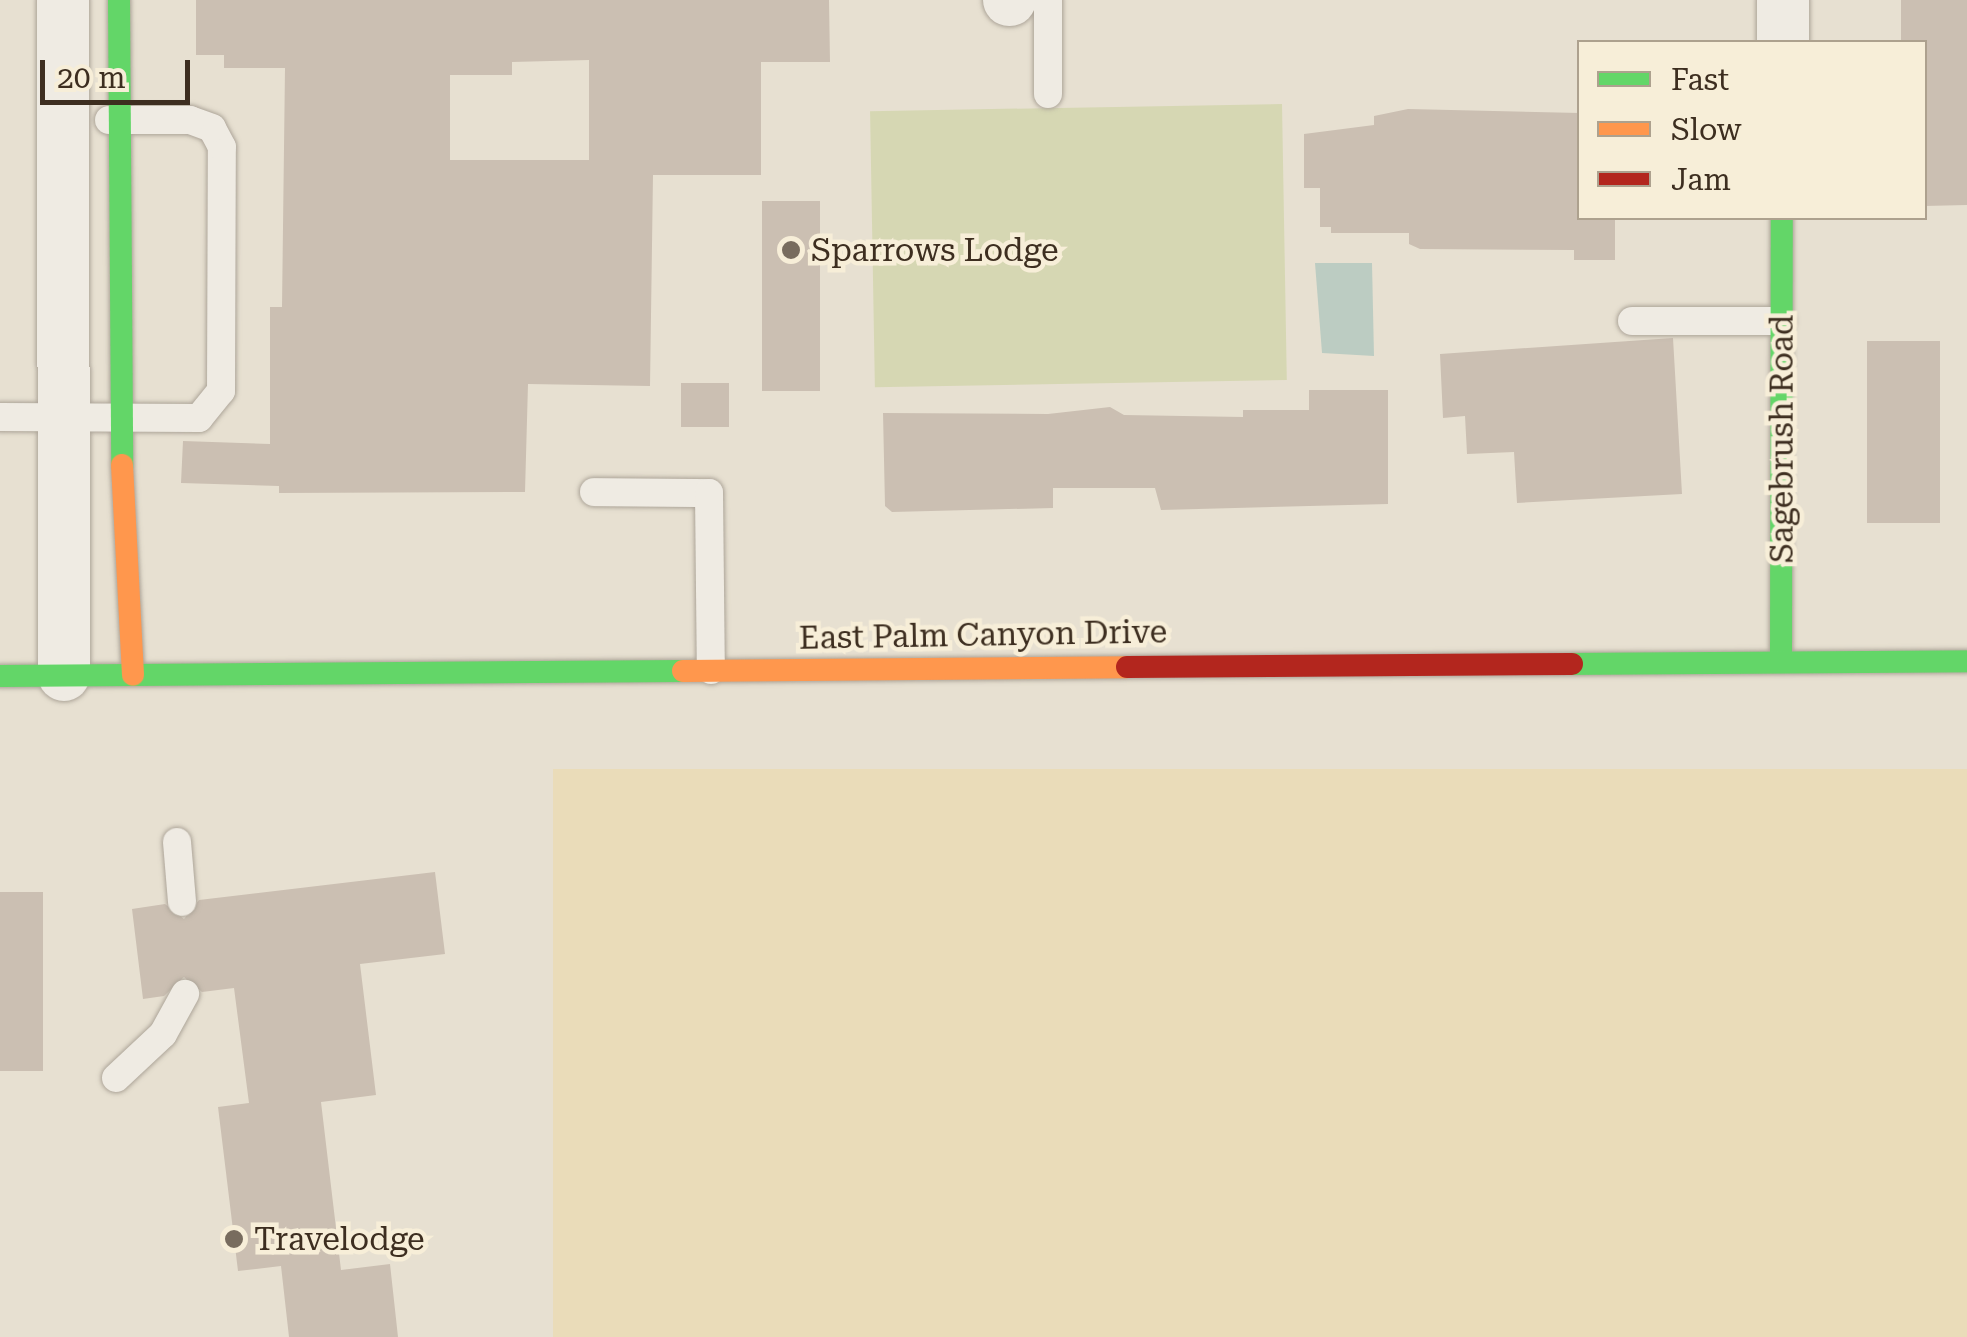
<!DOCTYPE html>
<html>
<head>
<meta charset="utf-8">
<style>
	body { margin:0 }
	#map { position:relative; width:1967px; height:1337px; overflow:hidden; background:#e7e0d1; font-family:"Roboto Serif",serif }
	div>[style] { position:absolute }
	.green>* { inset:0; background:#d6d7b3; transform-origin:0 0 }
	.sand>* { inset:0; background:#eadcb9; transform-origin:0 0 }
	.water>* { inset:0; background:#bcccc2 }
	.building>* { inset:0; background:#cbbfb2; transform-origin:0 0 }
	.roads { filter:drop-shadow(0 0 2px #ada599) drop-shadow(0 0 2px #ada599) }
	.lane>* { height:28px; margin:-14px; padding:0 14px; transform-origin:14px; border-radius:14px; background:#efebe3 }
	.street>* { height:52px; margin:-26px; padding:0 26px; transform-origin:26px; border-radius:26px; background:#efebe3 }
	.fast>* { height:22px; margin:-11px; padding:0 11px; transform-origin:11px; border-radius:11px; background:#63d668 }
	.slow>* { height:22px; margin:-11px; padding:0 11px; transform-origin:11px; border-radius:11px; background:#ff974d }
	.jam>* { height:22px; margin:-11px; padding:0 11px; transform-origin:11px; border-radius:11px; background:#b3261e }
	.dots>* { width:28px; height:28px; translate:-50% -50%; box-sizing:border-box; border:5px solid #f7eed8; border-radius:50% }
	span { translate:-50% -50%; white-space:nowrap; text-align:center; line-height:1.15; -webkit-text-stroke:9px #f7eed8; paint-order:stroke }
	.poi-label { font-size:32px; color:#3d2e20 }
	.left { translate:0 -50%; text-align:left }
	.street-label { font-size:32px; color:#3d2e20 }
	.legend { position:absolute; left:1577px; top:40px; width:350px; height:180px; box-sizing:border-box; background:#f7eed8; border:2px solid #ada18e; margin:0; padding:12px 18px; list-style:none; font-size:30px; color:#3d2e20 }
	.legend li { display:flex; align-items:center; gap:20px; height:50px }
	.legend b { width:50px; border:2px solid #ada18e }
	.scale { position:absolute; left:40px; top:60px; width:150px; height:45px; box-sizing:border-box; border:5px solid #3d2e20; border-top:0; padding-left:12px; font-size:30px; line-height:35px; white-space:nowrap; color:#3d2e20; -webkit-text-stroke:8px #f7eed8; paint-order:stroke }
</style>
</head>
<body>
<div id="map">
	<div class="green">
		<div style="left:1282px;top:104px;width:276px;height:412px;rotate:89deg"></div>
	</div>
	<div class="sand">
		<div style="left:1967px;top:769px;width:568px;height:1414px;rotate:90deg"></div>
	</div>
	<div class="water">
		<div style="clip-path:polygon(1315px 263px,1372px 263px,1374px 356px,1322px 353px)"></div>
	</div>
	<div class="building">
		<div style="clip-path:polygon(evenodd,196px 0,829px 0,830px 62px,761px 62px,761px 175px,653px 175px,650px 386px,528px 384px,525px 492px,279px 493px,279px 486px,181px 483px,183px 441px,270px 444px,270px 307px,282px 307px,285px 68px,224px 68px,224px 55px,196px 55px,196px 0,589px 60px,589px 160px,450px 160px,450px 75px,512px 75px,512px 62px,589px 60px)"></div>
		<div style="clip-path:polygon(1901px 0,1967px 0,1967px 205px,1924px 206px,1924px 42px,1901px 42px)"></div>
		<div style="clip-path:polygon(1408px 109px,1580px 113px,1580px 218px,1615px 218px,1615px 260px,1574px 260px,1574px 250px,1420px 249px,1409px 244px,1409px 233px,1331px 233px,1331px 227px,1320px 227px,1320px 188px,1304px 188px,1304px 134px,1374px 125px,1374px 116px)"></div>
		<div style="left:762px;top:201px;width:58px;height:190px"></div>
		<div style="clip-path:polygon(1673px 338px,1682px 494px,1517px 503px,1514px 452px,1467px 454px,1465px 416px,1443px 418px,1440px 354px)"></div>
		<div style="left:1867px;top:341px;width:73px;height:182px"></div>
		<div style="left:681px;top:383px;width:48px;height:44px"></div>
		<div style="clip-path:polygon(1309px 390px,1388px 390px,1388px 504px,1161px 510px,1155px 488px,1053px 488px,1053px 508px,892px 512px,885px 506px,883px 413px,1048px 414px,1110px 407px,1124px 415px,1243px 417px,1243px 410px,1309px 410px)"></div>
		<div style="clip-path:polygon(435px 872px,445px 954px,360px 964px,376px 1095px,321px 1102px,341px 1270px,390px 1264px,398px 1337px,289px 1337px,281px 1266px,238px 1271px,218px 1107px,249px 1103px,234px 988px,202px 992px,184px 977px,164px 996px,143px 999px,132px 909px,165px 904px,184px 919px,199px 900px)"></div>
		<div style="left:0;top:892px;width:43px;height:179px"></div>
	</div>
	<div class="roads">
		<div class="lane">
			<div style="left:1048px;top:0;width:94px;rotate:90deg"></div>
			<div style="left:1632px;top:321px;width:149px"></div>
			<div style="left:0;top:417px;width:199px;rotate:0.3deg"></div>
			<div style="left:199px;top:418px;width:35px;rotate:-51deg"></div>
			<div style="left:221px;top:391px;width:244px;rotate:-89.8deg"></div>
			<div style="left:222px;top:147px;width:21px;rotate:-118deg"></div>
			<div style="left:212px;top:128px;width:23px;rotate:-160deg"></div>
			<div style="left:190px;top:120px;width:81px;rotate:180deg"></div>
			<div style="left:594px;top:492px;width:115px;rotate:0.5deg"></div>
			<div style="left:709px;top:493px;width:177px;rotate:89.4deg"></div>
			<div style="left:177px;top:842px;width:60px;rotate:85.2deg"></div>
			<div style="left:116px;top:1078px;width:64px;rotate:-43.1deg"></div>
			<div style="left:163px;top:1034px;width:46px;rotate:-61.2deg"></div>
		</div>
		<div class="street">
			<div style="left:63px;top:0;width:675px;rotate:89.92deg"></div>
			<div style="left:1009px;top:0;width:1px"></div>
			<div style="left:1783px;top:42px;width:42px;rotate:-90deg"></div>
		</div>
		<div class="fast">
			<div style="left:119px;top:0;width:465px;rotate:89.6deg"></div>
			<div style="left:1781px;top:661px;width:443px;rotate:-89.9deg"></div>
			<div style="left:1572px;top:664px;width:395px;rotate:-0.4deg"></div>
			<div style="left:0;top:676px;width:683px;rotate:-0.42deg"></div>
		</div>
		<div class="slow">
			<div style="left:122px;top:465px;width:210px;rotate:87deg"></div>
			<div style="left:683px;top:671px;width:444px;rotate:-0.5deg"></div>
		</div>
		<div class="jam">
			<div style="left:1127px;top:667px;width:445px;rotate:-0.4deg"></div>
		</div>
	</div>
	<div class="dots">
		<div style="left:791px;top:250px;background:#786c5e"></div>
		<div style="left:234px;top:1239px;background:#786c5e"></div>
	</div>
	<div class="poi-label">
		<span class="left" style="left:811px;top:250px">Sparrows Lodge</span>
		<span class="left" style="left:254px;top:1239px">Travelodge</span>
	</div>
	<div class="street-label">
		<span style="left:1782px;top:439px;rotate:-90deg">Sagebrush Road</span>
		<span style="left:983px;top:635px;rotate:-1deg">East Palm Canyon Drive</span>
	</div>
	<ul class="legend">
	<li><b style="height:12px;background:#63d668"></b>Fast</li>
	<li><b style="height:12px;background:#ff974d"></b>Slow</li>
	<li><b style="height:12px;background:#b3261e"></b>Jam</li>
	</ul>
	<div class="scale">20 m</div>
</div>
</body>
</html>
